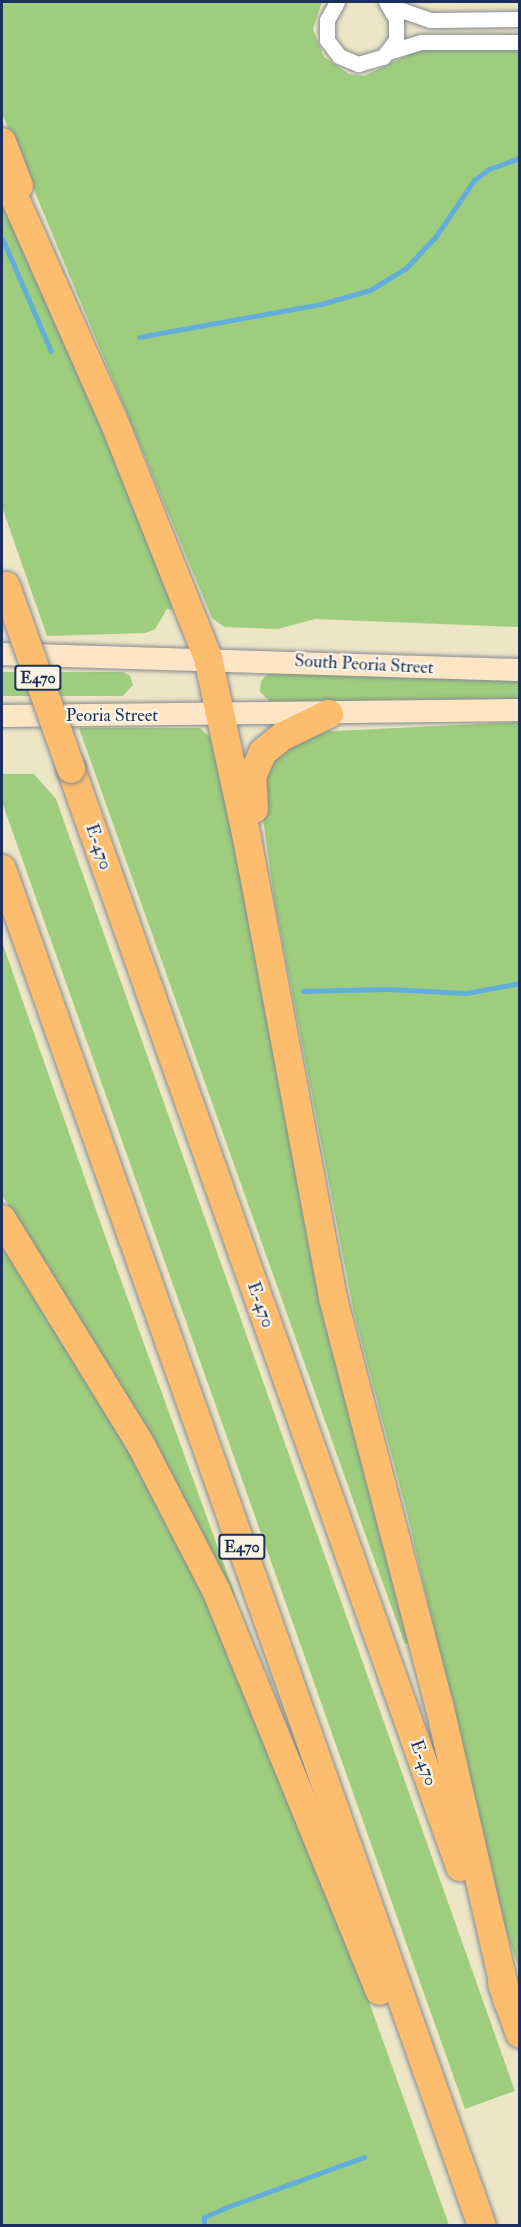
<!DOCTYPE html>
<html>
<head>
<meta charset="utf-8">
<style>
	body { margin:0 }
	#map { position:relative; width:521px; height:2227px; overflow:hidden; background:#ede6c6; font-family:"IM FELL Double Pica",serif }
	div>[style] { position:absolute }
	.green>* { inset:0; background:#9ece7d }
	.stream>* { height:5px; margin:-2.5px; padding:0 2.5px; transform-origin:2.5px; border-radius:2.5px; background:#63addb }
	.roads { filter:drop-shadow(0 0 2px #848a92) drop-shadow(0 0 2px #848a92) }
	.minor>* { height:15px; margin:-7.5px; padding:0 7.5px; transform-origin:7.5px; border-radius:7.5px; background:#fff }
	.secondary>* { height:22px; margin:-11px; padding:0 11px; transform-origin:11px; border-radius:11px; background:#fee5c5 }
	.motorway>* { height:28px; margin:-14px; padding:0 14px; transform-origin:14px; border-radius:14px; background:#fcbd6f }
	.bridges { filter:drop-shadow(0 0 2px #848a92) drop-shadow(0 0 2px #848a92) }
	.motorway-bridge>* { height:28px; margin:-14px; padding:0 14px; transform-origin:14px; border-radius:14px; background:#fcbd6f }
	span { translate:-50% -50%; white-space:nowrap; text-align:center; line-height:1.15; -webkit-text-stroke:4.5px #fcf5e5; paint-order:stroke }
	.shield-label span { padding:2px 4px; background:#fcf5e5; border:2px solid; border-radius:4px; -webkit-text-stroke-width:0 }
	.shield-label { font-size:16px; color:#1b2f5e; font-weight:700 }
	.street-label { font-size:18px; color:#1b2f5e }
	.frame { position:absolute; inset:0; border:3px solid #1b2f5e; pointer-events:none }
</style>
</head>
<body>
<div id="map">
	<div class="green">
		<div style="clip-path:polygon(2px 2px,322px 2px,313px 29px,324px 57px,349px 74px,364px 76px,419px 50px,519px 50px,519px 627px,315px 619px,278px 629px,224px 627px,212px 618px,2px 113px)"></div>
		<div style="clip-path:polygon(2px 190px,174px 603px,172px 610px,167px 609px,155px 629px,146px 633px,47px 636px,2px 507px)"></div>
		<div style="clip-path:polygon(2px 672px,123px 672px,130px 676px,133px 685px,123px 696px,2px 696px)"></div>
		<div style="clip-path:polygon(269px 673px,519px 681px,519px 699px,362px 700px,275px 706px,260px 692px,261px 681px)"></div>
		<div style="clip-path:polygon(519px 722px,519px 1969px,499px 1909px,408px 1517px,354px 1313px,274px 898px,261px 804px,261px 790px,274px 758px,315px 732px)"></div>
		<div style="clip-path:polygon(79px 728px,200px 728px,213px 740px,409px 1643px,405px 1644px,368px 1542px)"></div>
		<div style="clip-path:polygon(2px 774px,34px 774px,56px 799px,515px 2091px,465px 2109px,2px 802px)"></div>
		<div style="clip-path:polygon(2px 942px,109px 1247px,235px 1595px,229px 1597px,113px 1380px,2px 1195px)"></div>
		<div style="clip-path:polygon(2px 1247px,134px 1459px,194px 1570px,363px 1985px,449px 2225px,2px 2225px)"></div>
	</div>
	<div class="stream">
		<div style="left:2px;top:238px;width:123px;rotate:66.6deg"></div>
		<div style="left:139px;top:337px;width:185px;rotate:-10.3deg"></div>
		<div style="left:321px;top:304px;width:51px;rotate:-15.9deg"></div>
		<div style="left:370px;top:290px;width:42px;rotate:-31.4deg"></div>
		<div style="left:406px;top:268px;width:44px;rotate:-46.8deg"></div>
		<div style="left:436px;top:236px;width:68px;rotate:-55.8deg"></div>
		<div style="left:474px;top:180px;width:19px;rotate:-36deg"></div>
		<div style="left:489px;top:169px;width:33px;rotate:-20deg"></div>
		<div style="left:303px;top:991px;width:85px;rotate:-1.3deg"></div>
		<div style="left:388px;top:989px;width:78px;rotate:2.9deg"></div>
		<div style="left:466px;top:993px;width:55px;rotate:-10.5deg"></div>
		<div style="left:204px;top:2226px;width:9px;rotate:-90deg"></div>
		<div style="left:204px;top:2217px;width:25px;rotate:-23deg"></div>
		<div style="left:227px;top:2207px;width:146px;rotate:-20.1deg"></div>
	</div>
	<div class="roads">
		<div class="minor">
			<div style="left:337px;top:2px;width:21px;rotate:119deg"></div>
			<div style="left:327px;top:20px;width:20px;rotate:90deg"></div>
			<div style="left:327px;top:40px;width:20px;rotate:53deg"></div>
			<div style="left:339px;top:56px;width:21px;rotate:23deg"></div>
			<div style="left:358px;top:64px;width:26px;rotate:-16deg"></div>
			<div style="left:383px;top:57px;width:21px;rotate:-53deg"></div>
			<div style="left:396px;top:40px;width:21px;rotate:-90deg"></div>
			<div style="left:396px;top:19px;width:20px;rotate:-120deg"></div>
			<div style="left:390px;top:6px;width:42px;rotate:19.3deg"></div>
			<div style="left:430px;top:20px;width:90px;rotate:-0.6deg"></div>
			<div style="left:388px;top:52px;width:34px;rotate:-17deg"></div>
			<div style="left:421px;top:42px;width:99px"></div>
		</div>
		<div class="secondary">
			<div style="left:2px;top:654px;width:518px;rotate:1.77deg"></div>
			<div style="left:2px;top:716px;width:518px;rotate:-0.66deg"></div>
		</div>
		<div class="motorway">
			<div style="left:2px;top:142px;width:47px;rotate:68.9deg"></div>
			<div style="left:2px;top:169px;width:274px;rotate:66.1deg"></div>
			<div style="left:113px;top:419px;width:257px;rotate:68.3deg"></div>
			<div style="left:208px;top:658px;width:184px;rotate:77.8deg"></div>
			<div style="left:247px;top:838px;width:468px;rotate:79.4deg"></div>
			<div style="left:333px;top:1298px;width:420px;rotate:75.4deg"></div>
			<div style="left:439px;top:1704px;width:306px;rotate:77deg"></div>
			<div style="left:71px;top:769px;width:1165px;rotate:70.49deg"></div>
			<div style="left:254px;top:809px;width:33px;rotate:-93deg"></div>
			<div style="left:252px;top:776px;width:26px;rotate:-65deg"></div>
			<div style="left:263px;top:752px;width:26px;rotate:-39deg"></div>
			<div style="left:283px;top:736px;width:51px;rotate:-25.6deg"></div>
			<div style="left:2px;top:869px;width:1439px;rotate:70.52deg"></div>
			<div style="left:2px;top:1219px;width:265px;rotate:58.4deg"></div>
			<div style="left:141px;top:1445px;width:163px;rotate:62.7deg"></div>
			<div style="left:216px;top:1590px;width:433px;rotate:67.8deg"></div>
			<div style="left:502px;top:1984px;width:53px;rotate:70.2deg"></div>
		</div>
	</div>
	<div class="bridges">
		<div class="motorway-bridge">
			<div style="left:6px;top:586px;width:194px;rotate:70.4deg"></div>
		</div>
	</div>
	<div class="shield-label">
		<span style="left:38px;top:678px">E470</span>
		<span style="left:242px;top:1547px">E470</span>
	</div>
	<div class="street-label">
		<span style="left:364px;top:665px;rotate:3deg">South Peoria Street</span>
		<span style="left:112px;top:716px">Peoria Street</span>
		<span style="left:98px;top:847px;rotate:71deg">E-470</span>
		<span style="left:260px;top:1305px;rotate:70deg">E-470</span>
		<span style="left:423px;top:1763px;rotate:70deg">E-470</span>
	</div>
	<div class="frame"></div>
</div>
</body>
</html>
